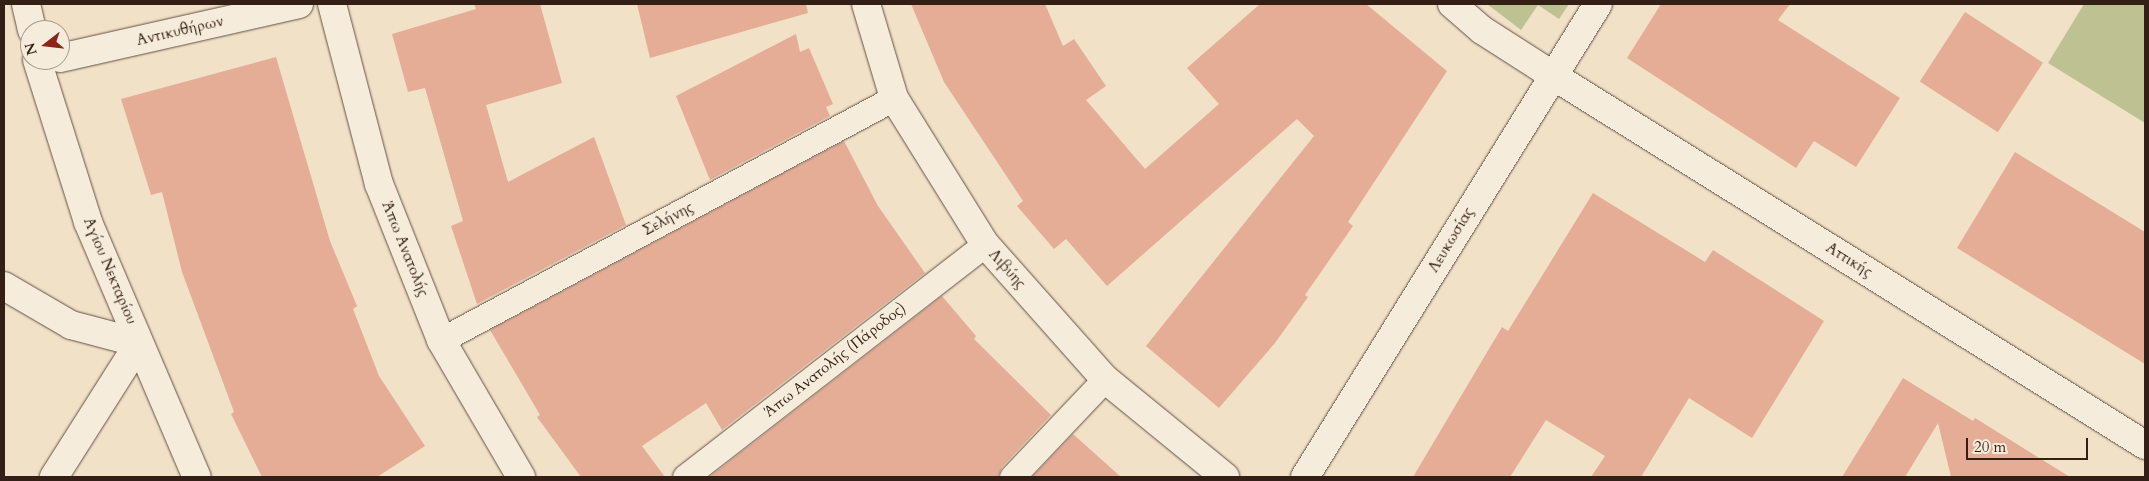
<!DOCTYPE html>
<html>
<head>
<meta charset="utf-8">
<style>
	body { margin:0 }
	#map { position:relative; width:2149px; height:481px; overflow:hidden; background:#f1e1c7; font-family:Cardo,serif }
	div>[style] { position:absolute }
	.green>* { inset:0; background:#bec293 }
	.building>* { inset:0; background:#e5ad96; transform-origin:0 0 }
	.roads { filter:drop-shadow(0 0 1px #635043) drop-shadow(0 0 1px #635043) }
	.service>* { height:25px; margin:-12.5px; padding:0 12.5px; transform-origin:12.5px; border-radius:12.5px; background:#f6ecdb }
	.minor>* { height:28px; margin:-14px; padding:0 14px; transform-origin:14px; border-radius:14px; background:#f6ecdb }
	.tertiary>* { height:28px; margin:-14px; padding:0 14px; transform-origin:14px; border-radius:14px; background:#f6ecdb }
	span { translate:-50% -50%; white-space:nowrap; text-align:center; line-height:1.15; -webkit-text-stroke:5px #f6ecdb; paint-order:stroke }
	.street-label { font-size:15px; color:#341f17 }
	.frame { position:absolute; inset:0; border:5px solid #341f17; pointer-events:none }
	.north { position:absolute; left:20px; top:20px; width:50px; height:50px; box-sizing:border-box; background:#f6ecdb; border:1px solid #a89a8d; border-radius:50%; rotate:254deg; font-size:14px; font-weight:700; line-height:20px; text-align:center; color:#341f17 }
	.north::after { content:''; display:block; margin:auto; width:18px; height:22px; background:#8f2418; clip-path:polygon(50% 0,100% 100%,50% 72%,0 100%) }
	.scale { position:absolute; left:1966px; top:438px; width:122px; height:22px; box-sizing:border-box; border:2px solid #341f17; border-top:0; padding-left:6px; font-size:15px; line-height:18px; white-space:nowrap; color:#341f17; -webkit-text-stroke:4px #f6ecdb; paint-order:stroke }
</style>
</head>
<body>
<div id="map">
	<div class="green">
		<div style="clip-path:polygon(1487px 4px,1569px 4px,1559px 19px,1538px 5px,1521px 30px)"></div>
		<div style="clip-path:polygon(2084px 4px,2145px 4px,2145px 123px,2048px 63px)"></div>
	</div>
	<div class="building">
		<div style="clip-path:polygon(474px 4px,540px 4px,562px 83px,486px 105px,508px 182px,594px 137px,626px 225px,477px 304px,451px 226px,463px 221px,425px 88px,408px 92px,392px 34px,476px 9px)"></div>
		<div style="clip-path:polygon(637px 4px,806px 4px,808px 13px,650px 58px)"></div>
		<div style="clip-path:polygon(911px 4px,1045px 4px,1063px 46px,1074px 39px,1106px 86px,1086px 100px,1145px 169px,1219px 104px,1187px 68px,1260px 4px,1366px 4px,1447px 71px,1348px 222px,1353px 226px,1305px 295px,1308px 297px,1275px 343px,1219px 408px,1146px 346px,1314px 136px,1297px 119px,1107px 286px,1066px 239px,1054px 249px,1017px 206px,1023px 201px,944px 82px)"></div>
		<div style="clip-path:polygon(1661px 4px,1790px 4px,1778px 20px,1900px 98px,1856px 167px,1814px 141px,1796px 168px,1627px 58px)"></div>
		<div style="left:1965px;top:12px;width:93px;height:83px;rotate:33deg"></div>
		<div style="clip-path:polygon(796px 34px,800px 52px,809px 48px,833px 104px,826px 107px,830px 116px,710px 180px,676px 96px)"></div>
		<div style="clip-path:polygon(276px 57px,330px 241px,357px 306px,353px 309px,379px 376px,425px 446px,377px 477px,262px 477px,231px 414px,234px 412px,182px 272px,162px 192px,151px 195px,121px 99px)"></div>
		<div style="clip-path:polygon(844px 141px,878px 206px,925px 273px,722px 430px,706px 403px,642px 446px,665px 477px,581px 477px,537px 417px,540px 415px,490px 330px)"></div>
		<div style="clip-path:polygon(2015px 152px,2145px 232px,2145px 364px,1957px 248px)"></div>
		<div style="clip-path:polygon(1593px 193px,1705px 262px,1713px 250px,1824px 321px,1752px 438px,1689px 398px,1641px 477px,1591px 477px,1605px 456px,1546px 420px,1510px 477px,1413px 477px,1502px 327px,1508px 331px)"></div>
		<div style="clip-path:polygon(942px 296px,976px 336px,974px 339px,1051px 415px,1002px 467px,998px 477px,709px 477px)"></div>
		<div style="clip-path:polygon(1903px 378px,1973px 421px,1975px 418px,2070px 477px,1951px 477px,1938px 423px,1905px 477px,1842px 477px)"></div>
		<div style="clip-path:polygon(1073px 434px,1121px 477px,1032px 477px)"></div>
	</div>
	<div class="roads">
		<div class="service">
			<div style="left:441px;top:340px;width:514px;rotate:-28.11deg"></div>
			<div style="left:685px;top:477px;width:380px;rotate:-37.8deg"></div>
			<div style="left:1012px;top:477px;width:135px;rotate:-46.5deg"></div>
		</div>
		<div class="minor">
			<div style="left:332px;top:4px;width:186px;rotate:75.4deg"></div>
			<div style="left:379px;top:184px;width:168px;rotate:68.3deg"></div>
			<div style="left:441px;top:340px;width:159px;rotate:59.7deg"></div>
			<div style="left:866px;top:4px;width:98px;rotate:73.4deg"></div>
			<div style="left:894px;top:98px;width:172px;rotate:58.1deg"></div>
			<div style="left:985px;top:244px;width:181px;rotate:48.4deg"></div>
			<div style="left:1105px;top:379px;width:155px;rotate:39.2deg"></div>
			<div style="left:1452px;top:4px;width:40px;rotate:41deg"></div>
			<div style="left:1482px;top:30px;width:83px;rotate:32.7deg"></div>
			<div style="left:1552px;top:75px;width:699px;rotate:31.96deg"></div>
			<div style="left:60px;top:58px;width:245px;rotate:-12.7deg"></div>
			<div style="left:4px;top:286px;width:78px;rotate:30.2deg"></div>
			<div style="left:71px;top:325px;width:70px;rotate:14.8deg"></div>
			<div style="left:139px;top:343px;width:159px;rotate:122.4deg"></div>
		</div>
		<div class="tertiary">
			<div style="left:26px;top:4px;width:27px;rotate:77deg"></div>
			<div style="left:37px;top:60px;width:170px;rotate:72.5deg"></div>
			<div style="left:88px;top:222px;width:277px;rotate:66.9deg"></div>
			<div style="left:1305px;top:477px;width:556px;rotate:-58.22deg"></div>
		</div>
	</div>
	<div class="street-label">
		<span style="left:180px;top:31px;rotate:-13deg">Αντικυθήρων</span>
		<span style="left:668px;top:219px;rotate:-28deg">Σελήνης</span>
		<span style="left:1451px;top:240px;rotate:-59deg">Λευκωσίας</span>
		<span style="left:405px;top:249px;rotate:68deg">Άπω Ανατολής</span>
		<span style="left:1849px;top:260px;rotate:32deg">Αττικής</span>
		<span style="left:1007px;top:269px;rotate:48deg">Λιβύης</span>
		<span style="left:110px;top:271px;rotate:67deg">Αγίου Νεκταρίου</span>
		<span style="left:835px;top:360px;rotate:-38deg">Άπω Ανατολής (Πάροδος)</span>
	</div>
	<div class="frame"></div>
	<div class="north">N</div>
	<div class="scale">20 m</div>
</div>
</body>
</html>
